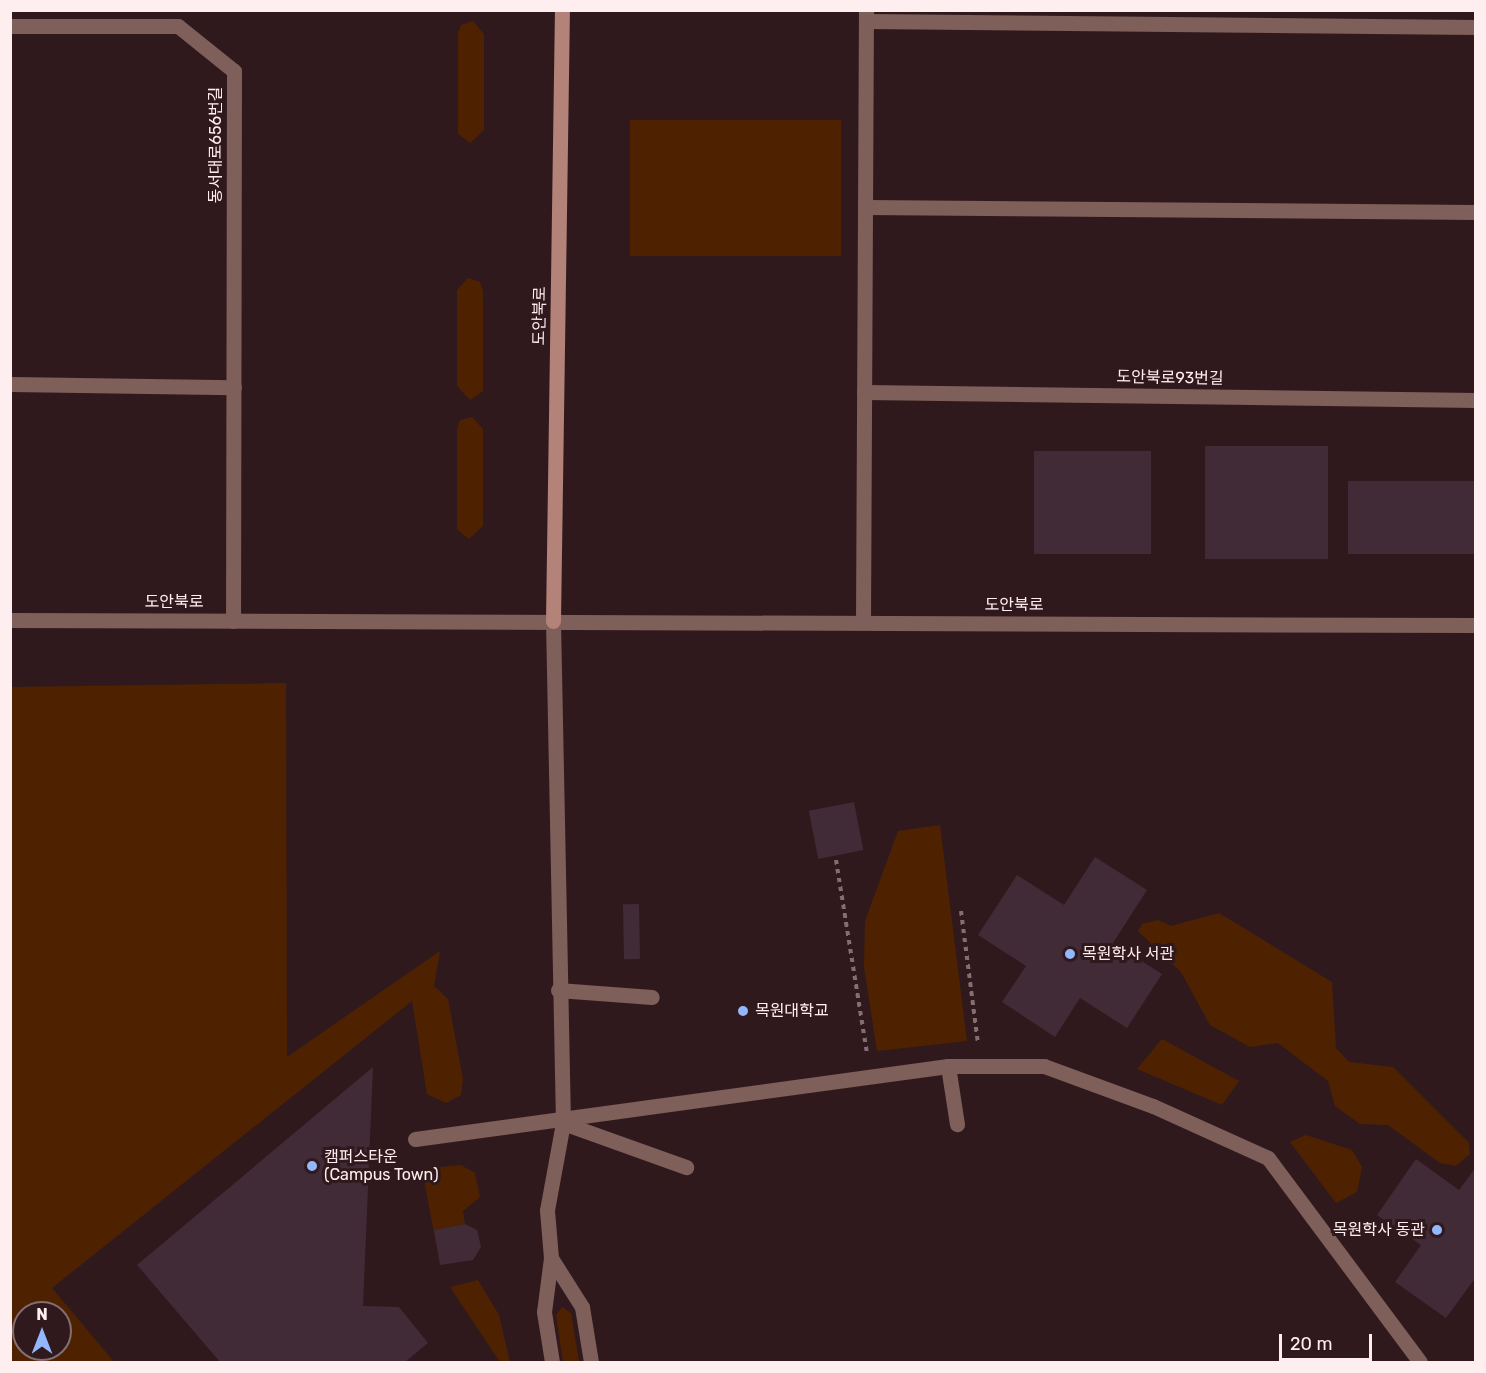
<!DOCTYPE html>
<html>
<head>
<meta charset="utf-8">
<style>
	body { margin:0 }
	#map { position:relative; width:1486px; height:1373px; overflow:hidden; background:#30191d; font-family:Rubik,"Noto Sans KR",sans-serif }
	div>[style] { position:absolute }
	.green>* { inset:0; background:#4e2200; transform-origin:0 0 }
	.building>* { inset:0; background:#412b36; transform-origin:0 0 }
	.path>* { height:4px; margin-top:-2px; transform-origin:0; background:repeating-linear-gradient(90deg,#836e72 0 4.5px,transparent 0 9px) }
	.lane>* { height:15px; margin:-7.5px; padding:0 7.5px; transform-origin:7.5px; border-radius:7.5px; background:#7e5f59 }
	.street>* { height:15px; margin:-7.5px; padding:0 7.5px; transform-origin:7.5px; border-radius:7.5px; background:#7e5f59 }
	.secondary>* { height:15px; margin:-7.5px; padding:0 7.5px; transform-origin:7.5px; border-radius:7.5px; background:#b38279 }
	.dots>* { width:16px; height:16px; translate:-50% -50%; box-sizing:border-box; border:3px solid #30191d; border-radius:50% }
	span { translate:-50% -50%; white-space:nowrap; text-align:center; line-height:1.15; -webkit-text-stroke:6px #30191d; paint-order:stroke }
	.street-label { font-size:16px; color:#ffeef0 }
	.poi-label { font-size:16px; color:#ffeef0 }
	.left { translate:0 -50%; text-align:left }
	.right { translate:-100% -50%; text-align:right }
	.frame { position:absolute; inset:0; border:12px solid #ffeef0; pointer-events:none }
	.north { position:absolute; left:12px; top:1301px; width:60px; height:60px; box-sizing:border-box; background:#30191d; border:2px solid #836e71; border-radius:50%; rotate:0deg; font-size:16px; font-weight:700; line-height:24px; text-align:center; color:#ffeef0 }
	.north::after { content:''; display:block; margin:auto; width:21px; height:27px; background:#93b7fd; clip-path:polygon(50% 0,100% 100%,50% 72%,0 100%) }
	.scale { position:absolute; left:1279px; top:1334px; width:93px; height:27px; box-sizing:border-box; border:3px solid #ffeef0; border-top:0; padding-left:8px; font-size:18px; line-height:21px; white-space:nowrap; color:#ffeef0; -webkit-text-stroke:4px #30191d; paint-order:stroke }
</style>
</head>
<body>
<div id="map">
	<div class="green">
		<div style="clip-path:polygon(473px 21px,484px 34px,484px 130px,470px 143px,458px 134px,458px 33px,461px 25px)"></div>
		<div style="left:841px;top:120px;width:136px;height:211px;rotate:90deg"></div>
		<div style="clip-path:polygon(468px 278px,480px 282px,483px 291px,483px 391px,470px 400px,457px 386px,457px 290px)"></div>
		<div style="clip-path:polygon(472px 417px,483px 429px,483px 526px,469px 539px,457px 529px,457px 429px,460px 420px)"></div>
		<div style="clip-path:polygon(evenodd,286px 683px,287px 1057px,440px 951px,434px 986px,448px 999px,463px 1079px,461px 1095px,446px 1103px,427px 1094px,412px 1001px,52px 1288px,114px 1362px,11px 1362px,11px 687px,286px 683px,24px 1313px,60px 1313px,60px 1349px,24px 1349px,24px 1313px)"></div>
		<div style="clip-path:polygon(940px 825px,967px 1041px,877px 1051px,864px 967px,865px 921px,898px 831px)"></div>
		<div style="clip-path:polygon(1219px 913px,1332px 982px,1336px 1048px,1349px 1062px,1393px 1067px,1469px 1143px,1470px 1154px,1456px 1166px,1440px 1163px,1388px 1125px,1360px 1124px,1335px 1106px,1328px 1081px,1278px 1043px,1250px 1047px,1210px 1025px,1181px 972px,1138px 931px,1142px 924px,1158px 920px,1171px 926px)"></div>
		<div style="clip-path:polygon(1162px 1039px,1239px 1081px,1222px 1105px,1137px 1069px)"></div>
		<div style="clip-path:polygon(1306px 1135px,1352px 1150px,1362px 1167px,1357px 1192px,1336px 1203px,1290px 1142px)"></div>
		<div style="clip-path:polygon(461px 1165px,475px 1173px,480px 1197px,463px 1211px,465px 1224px,434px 1230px,440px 1265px,422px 1169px)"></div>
		<div style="clip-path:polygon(478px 1280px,499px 1315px,510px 1362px,500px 1362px,450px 1287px)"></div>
		<div style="clip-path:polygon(562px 1307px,571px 1313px,579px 1362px,563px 1362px,556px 1315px)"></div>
	</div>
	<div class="building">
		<div style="left:1328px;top:446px;width:113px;height:123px;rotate:90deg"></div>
		<div style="left:1034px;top:451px;width:117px;height:103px"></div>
		<div style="left:1476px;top:481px;width:73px;height:128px;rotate:90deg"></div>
		<div style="left:854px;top:802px;width:49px;height:46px;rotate:79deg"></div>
		<div style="clip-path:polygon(1095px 857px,1147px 890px,1113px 943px,1162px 974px,1127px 1028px,1080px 998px,1055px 1037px,1002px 1002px,1026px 966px,978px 935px,1017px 875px,1064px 905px)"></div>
		<div style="left:639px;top:904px;width:55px;height:16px;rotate:89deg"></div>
		<div style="clip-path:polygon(373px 1067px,363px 1306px,399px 1307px,428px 1343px,405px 1362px,220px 1362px,137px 1265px)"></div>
		<div style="clip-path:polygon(1416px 1159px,1459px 1190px,1476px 1167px,1476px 1277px,1446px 1318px,1395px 1282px,1421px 1245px,1377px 1215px)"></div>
		<div style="clip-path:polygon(465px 1224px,477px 1230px,481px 1247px,473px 1260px,440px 1265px,434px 1230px)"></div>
	</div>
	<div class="path">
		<div style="left:836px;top:860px;width:195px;rotate:80.9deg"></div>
		<div style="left:961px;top:911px;width:133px;rotate:82.7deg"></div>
	</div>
	<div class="lane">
		<div style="left:558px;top:990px;width:94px;rotate:4.3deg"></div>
		<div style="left:948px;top:1066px;width:59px;rotate:81.2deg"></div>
		<div style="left:563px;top:1123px;width:131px;rotate:19.7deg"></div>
		<div style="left:415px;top:1139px;width:538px;rotate:-7.8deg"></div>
		<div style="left:948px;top:1066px;width:96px"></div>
		<div style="left:1044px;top:1066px;width:116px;rotate:20.2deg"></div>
		<div style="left:1153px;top:1106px;width:126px;rotate:24.3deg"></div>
		<div style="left:1268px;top:1158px;width:254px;rotate:53.3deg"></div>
		<div style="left:551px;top:1258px;width:58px;rotate:57.7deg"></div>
		<div style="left:582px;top:1307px;width:56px;rotate:80.7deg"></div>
		<div style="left:551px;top:1258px;width:54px;rotate:97.4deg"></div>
		<div style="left:544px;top:1312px;width:51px;rotate:80.9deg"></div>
	</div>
	<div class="street">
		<div style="left:866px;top:21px;width:610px;rotate:0.56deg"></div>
		<div style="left:10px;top:26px;width:168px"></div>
		<div style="left:178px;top:26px;width:72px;rotate:38.8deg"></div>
		<div style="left:234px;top:71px;width:550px;rotate:90.1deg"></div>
		<div style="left:865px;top:207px;width:611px;rotate:0.47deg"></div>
		<div style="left:10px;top:384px;width:224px;rotate:0.8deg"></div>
		<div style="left:864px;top:392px;width:612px;rotate:0.75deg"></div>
		<div style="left:10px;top:620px;width:1466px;rotate:0.2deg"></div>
		<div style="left:863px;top:622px;width:612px;rotate:-89.72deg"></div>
		<div style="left:551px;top:1258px;width:48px;rotate:-94.8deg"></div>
		<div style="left:547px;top:1210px;width:88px;rotate:-79.6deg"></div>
		<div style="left:563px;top:1123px;width:502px;rotate:-91.14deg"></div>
	</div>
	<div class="secondary">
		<div style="left:553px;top:621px;width:611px;rotate:-89.16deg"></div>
	</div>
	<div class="dots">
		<div style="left:1070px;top:954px;background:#93b7fd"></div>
		<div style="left:743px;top:1011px;background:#93b7fd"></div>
		<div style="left:312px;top:1166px;background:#93b7fd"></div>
		<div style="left:1437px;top:1230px;background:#93b7fd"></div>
	</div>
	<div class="street-label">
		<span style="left:216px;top:145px;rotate:-90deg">동서대로656번길</span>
		<span style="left:540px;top:316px;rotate:-89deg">도안북로</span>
		<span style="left:1170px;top:378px;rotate:1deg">도안북로93번길</span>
		<span style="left:174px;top:602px">도안북로</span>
		<span style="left:1014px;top:605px">도안북로</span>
	</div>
	<div class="poi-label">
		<span class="left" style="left:1082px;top:954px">목원학사 서관</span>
		<span class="left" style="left:755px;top:1011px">목원대학교</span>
		<span class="left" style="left:324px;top:1166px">캠퍼스타운<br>(Campus Town)</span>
		<span class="right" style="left:1425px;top:1230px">목원학사 동관</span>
	</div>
	<div class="frame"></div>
	<div class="north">N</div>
	<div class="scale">20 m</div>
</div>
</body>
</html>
